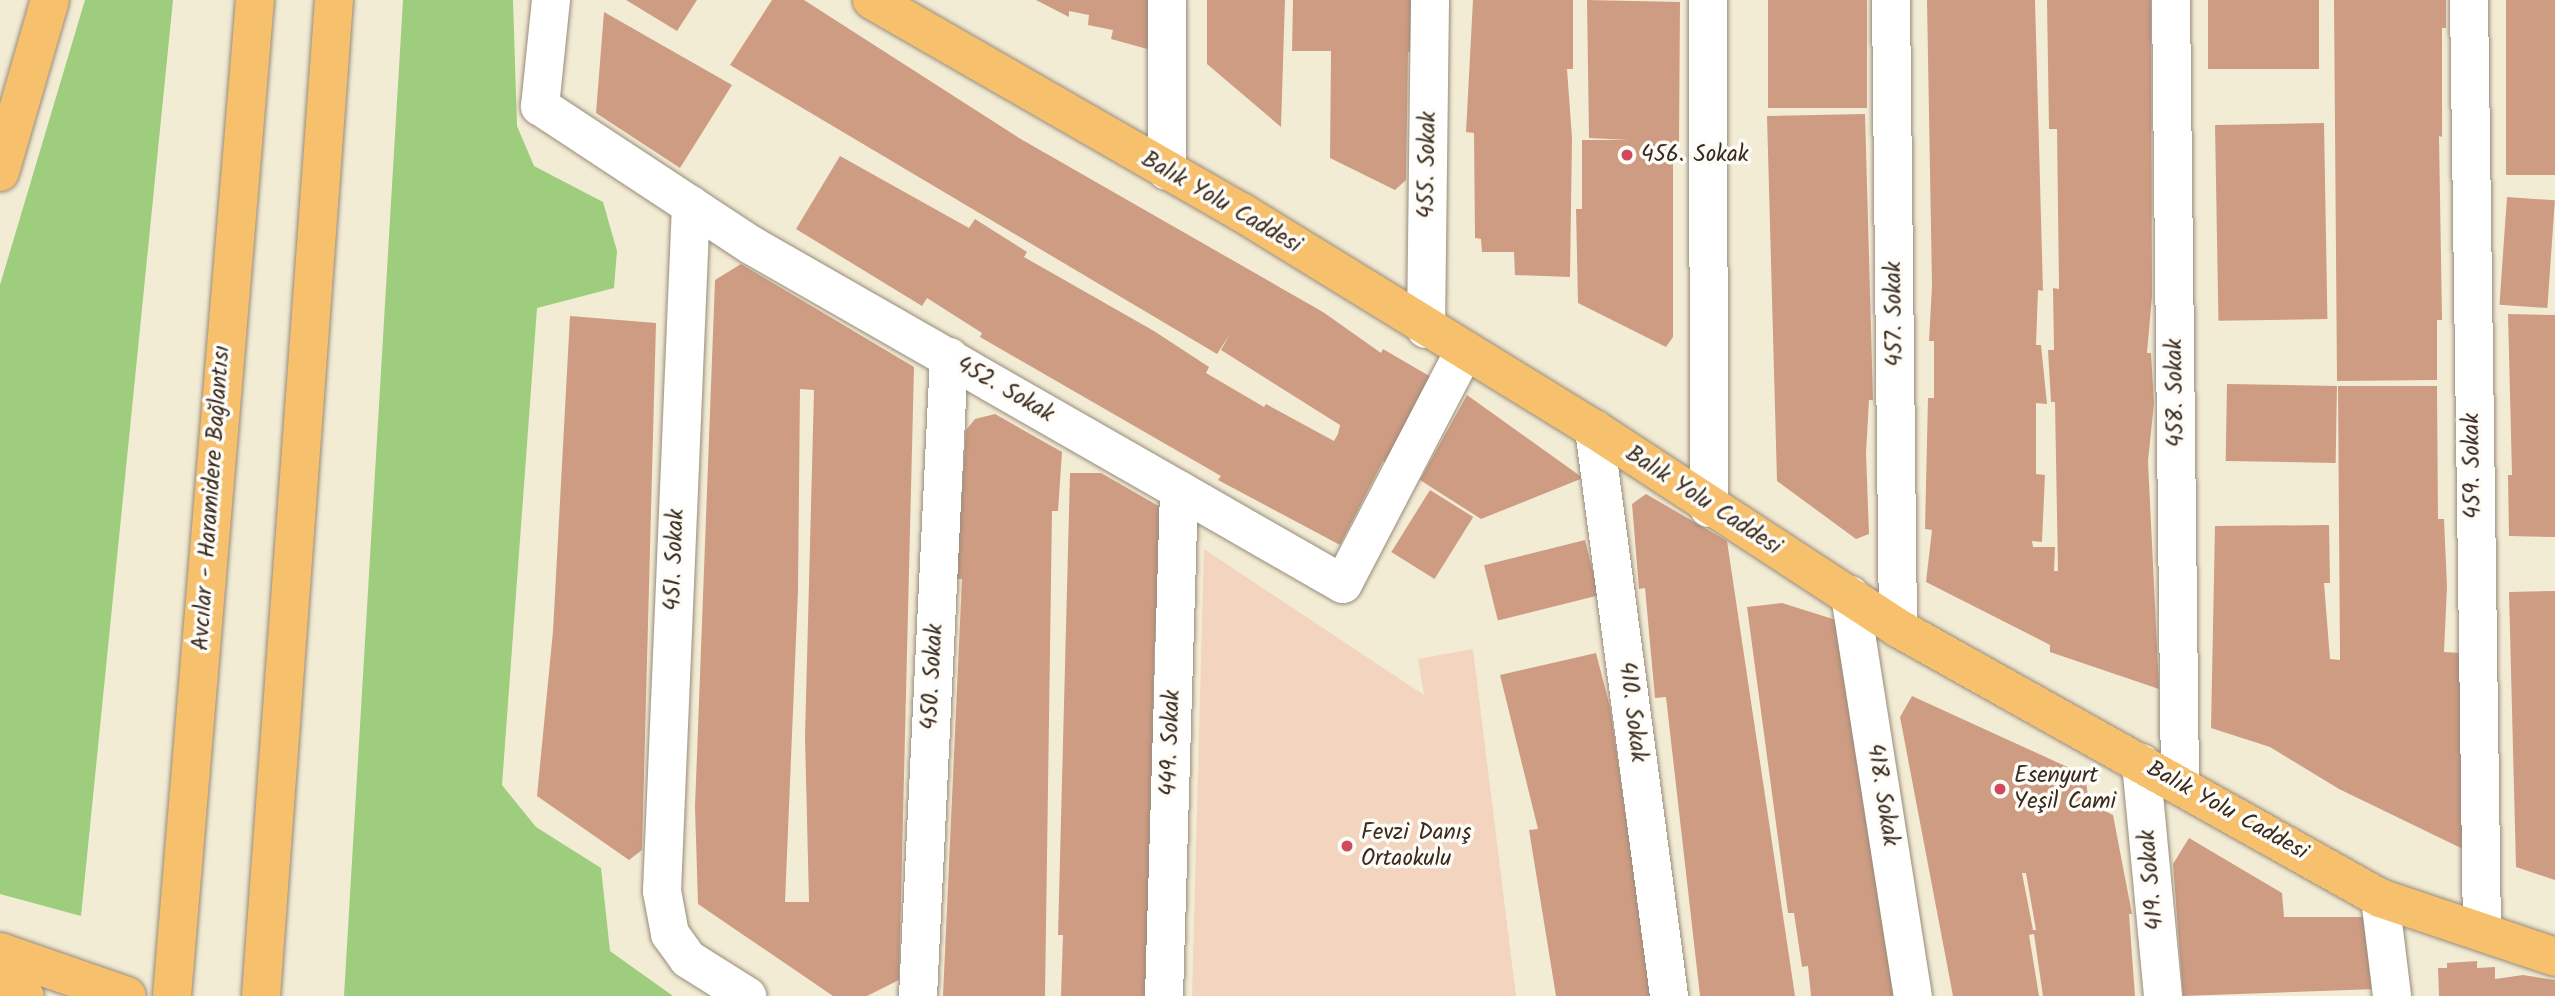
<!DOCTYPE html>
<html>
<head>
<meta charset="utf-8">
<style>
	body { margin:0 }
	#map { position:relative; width:2555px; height:996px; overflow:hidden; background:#f3ecd5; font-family:Kalam,sans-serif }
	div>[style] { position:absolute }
	.built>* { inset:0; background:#f3d4bf }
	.green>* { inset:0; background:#9dcd7d }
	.building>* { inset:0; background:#ce9c83; transform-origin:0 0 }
	.roads { filter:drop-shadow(0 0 2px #978b7a) drop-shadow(0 0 2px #978b7a) }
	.minor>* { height:38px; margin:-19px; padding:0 19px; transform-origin:19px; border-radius:19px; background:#fff }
	.major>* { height:38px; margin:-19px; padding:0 19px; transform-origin:19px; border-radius:19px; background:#f7c06c }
	.highway>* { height:38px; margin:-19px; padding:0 19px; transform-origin:19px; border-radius:19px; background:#f7c06c }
	.dots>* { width:19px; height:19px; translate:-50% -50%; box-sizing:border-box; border:4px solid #fdfcf7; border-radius:50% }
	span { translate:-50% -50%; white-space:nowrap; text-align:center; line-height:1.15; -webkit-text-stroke:7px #fdfcf7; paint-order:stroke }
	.poi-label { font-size:23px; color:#3b2a1e }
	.left { translate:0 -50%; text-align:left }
	.street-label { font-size:23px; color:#3b2a1e }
</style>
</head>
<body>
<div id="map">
	<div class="built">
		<div style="clip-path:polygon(1204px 549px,1424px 695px,1418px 659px,1473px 649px,1516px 996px,1192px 996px)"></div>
	</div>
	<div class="green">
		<div style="clip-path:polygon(85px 0,173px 0,81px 916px,0 894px,0 285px)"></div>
		<div style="clip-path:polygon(403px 0,513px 0,517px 126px,534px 166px,603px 202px,617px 251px,614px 288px,537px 308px,502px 785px,536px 827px,601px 868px,610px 951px,673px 996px,344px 996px)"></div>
	</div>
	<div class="building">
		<div style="clip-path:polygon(626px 0,697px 0,677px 31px)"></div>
		<div style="clip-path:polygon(772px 0,804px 0,1019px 138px,1323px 312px,1381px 353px,1383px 349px,1431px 377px,1389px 464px,1383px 461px,1340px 545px,1218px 480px,1221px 476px,980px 337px,982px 333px,927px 298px,922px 306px,796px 229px,840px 156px,969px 228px,975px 219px,1027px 252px,1024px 257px,1154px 331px,1209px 367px,1206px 373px,1264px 407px,1266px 404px,1334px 441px,1338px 434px,1340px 425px,1221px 350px,1230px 334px,1217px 354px,730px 65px)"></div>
		<div style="clip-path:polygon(1036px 0,1150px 0,1151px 50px,1111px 39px,1113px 30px,1088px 25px,1089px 15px,1069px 11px,1069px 17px)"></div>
		<div style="clip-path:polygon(1207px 0,1285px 0,1281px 127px,1207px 64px)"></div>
		<div style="clip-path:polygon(1293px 0,1415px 0,1416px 52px,1408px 52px,1406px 180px,1395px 190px,1330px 158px,1331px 51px,1292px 51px)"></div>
		<div style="clip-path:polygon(1473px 0,1573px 0,1573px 69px,1567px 69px,1572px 138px,1570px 277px,1515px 275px,1514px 252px,1482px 252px,1481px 239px,1475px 238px,1474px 133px,1466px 132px)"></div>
		<div style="clip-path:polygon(1587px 0,1680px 2px,1679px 142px,1673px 142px,1673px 337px,1666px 347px,1578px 303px,1576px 209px,1582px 209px,1582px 140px,1629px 140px,1589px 138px)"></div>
		<div style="left:1768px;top:0;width:99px;height:108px"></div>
		<div style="clip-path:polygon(1927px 0,2035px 0,2043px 291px,2038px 290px,2036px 345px,2041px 345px,2047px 404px,2036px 403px,2036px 474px,2045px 475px,2042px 542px,2032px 541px,2033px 547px,2055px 547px,2054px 571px,2058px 571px,2055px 402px,2051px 402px,2048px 350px,2054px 350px,2053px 288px,2059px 289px,2057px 129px,2049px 129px,2047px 0,2151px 0,2152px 296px,2147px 353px,2151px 353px,2154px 403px,2148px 461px,2159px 689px,2050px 652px,2050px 645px,1926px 582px,1932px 530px,1925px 529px,1928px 398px,1934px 398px,1934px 341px,1929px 341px,1932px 286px)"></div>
		<div style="left:2208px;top:0;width:111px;height:69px"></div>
		<div style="clip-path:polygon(2334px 0,2446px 0,2446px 28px,2442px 28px,2442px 137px,2439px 136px,2442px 320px,2437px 320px,2437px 380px,2337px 381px)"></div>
		<div style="left:2506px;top:0;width:49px;height:175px"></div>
		<div style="clip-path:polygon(604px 12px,732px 85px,680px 168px,596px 113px)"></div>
		<div style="clip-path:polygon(1865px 114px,1873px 400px,1869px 400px,1866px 453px,1869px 534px,1856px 539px,1777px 481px,1767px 116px)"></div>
		<div style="left:2324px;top:123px;width:196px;height:109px;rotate:89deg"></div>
		<div style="left:2507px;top:197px;width:48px;height:108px;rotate:4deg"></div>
		<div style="clip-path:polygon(evenodd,741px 264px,914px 367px,899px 980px,867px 996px,833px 996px,698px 904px,695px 807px,715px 280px,741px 264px,800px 389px,814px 390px,805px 737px,809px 902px,785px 902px,798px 591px,800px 389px)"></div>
		<div style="clip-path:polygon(2508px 314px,2555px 315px,2555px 537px,2509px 536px,2508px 475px,2512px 475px)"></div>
		<div style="clip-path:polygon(570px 316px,656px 323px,642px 850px,629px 860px,537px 796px,553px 631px)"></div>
		<div style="left:2227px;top:384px;width:110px;height:77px;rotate:1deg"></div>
		<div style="clip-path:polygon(2338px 386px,2437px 386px,2438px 519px,2444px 519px,2447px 587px,2444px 652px,2460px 653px,2463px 849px,2339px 789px,2270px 747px,2211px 728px,2215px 526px,2329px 525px,2330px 583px,2324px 583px,2330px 659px,2340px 660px)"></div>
		<div style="clip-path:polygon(1467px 395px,1583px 478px,1481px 519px,1420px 480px)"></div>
		<div style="clip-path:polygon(995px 414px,1062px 452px,1058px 511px,1052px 511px,1045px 996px,943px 996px,962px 579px,956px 579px,966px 430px,975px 419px)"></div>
		<div style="clip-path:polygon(1070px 473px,1101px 473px,1162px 508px,1154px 654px,1151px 996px,1061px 996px,1063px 935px,1058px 935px)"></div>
		<div style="left:1430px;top:490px;width:51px;height:73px;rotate:32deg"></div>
		<div style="clip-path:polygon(1646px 494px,1727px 541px,1795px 996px,1700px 996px,1666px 697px,1655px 698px,1645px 588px,1639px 589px,1632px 504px)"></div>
		<div style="left:1585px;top:540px;width:57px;height:104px;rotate:76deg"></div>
		<div style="clip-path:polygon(2555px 591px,2555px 880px,2516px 867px,2509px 592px)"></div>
		<div style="clip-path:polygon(1782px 603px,1836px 620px,1895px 996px,1811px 996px,1808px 966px,1802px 967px,1794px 913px,1788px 913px,1747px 607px)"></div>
		<div style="clip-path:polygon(1596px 653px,1610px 707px,1652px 996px,1556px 996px,1529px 830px,1538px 829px,1500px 675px)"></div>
		<div style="clip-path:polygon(evenodd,1912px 696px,2085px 775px,2089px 803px,2113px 815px,2132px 914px,2129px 914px,2135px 996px,2043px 996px,2034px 934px,2029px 935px,2039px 996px,1953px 996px,1900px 717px,1912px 696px,2022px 873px,2026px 873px,2036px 930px,2033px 930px,2022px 873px)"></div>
		<div style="clip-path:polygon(2189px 838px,2282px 893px,2284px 917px,2372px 917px,2376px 989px,2183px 996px,2173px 864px)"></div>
		<div style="clip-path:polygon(2477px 961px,2477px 968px,2495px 967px,2495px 979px,2523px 975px,2555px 980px,2555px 996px,2439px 996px,2438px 968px,2447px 968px,2447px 963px)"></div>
	</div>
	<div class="roads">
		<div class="minor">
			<div style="left:551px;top:0;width:107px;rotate:95.9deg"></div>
			<div style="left:540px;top:106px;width:253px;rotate:33.4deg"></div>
			<div style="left:751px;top:245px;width:682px;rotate:29.8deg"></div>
			<div style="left:1343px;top:584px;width:262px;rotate:-62.5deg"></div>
			<div style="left:1708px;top:0;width:508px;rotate:89.89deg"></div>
			<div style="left:1891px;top:0;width:628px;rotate:89.36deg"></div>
			<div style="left:2171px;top:0;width:785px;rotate:89.34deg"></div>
			<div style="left:2469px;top:0;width:932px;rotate:89.2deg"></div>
			<div style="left:1167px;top:171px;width:171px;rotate:-90deg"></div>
			<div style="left:691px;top:205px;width:687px;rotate:92.42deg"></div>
			<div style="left:662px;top:891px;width:44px;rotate:79.5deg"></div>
			<div style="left:670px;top:934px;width:31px;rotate:54deg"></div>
			<div style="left:688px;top:959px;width:70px;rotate:32.1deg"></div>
			<div style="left:1426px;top:329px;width:329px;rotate:-89.3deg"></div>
			<div style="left:1594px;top:429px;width:572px;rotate:82.46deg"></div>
			<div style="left:1850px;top:595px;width:406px;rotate:81.1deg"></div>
			<div style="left:2141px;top:763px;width:234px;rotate:84.6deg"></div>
			<div style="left:2380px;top:898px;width:99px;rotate:83deg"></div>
			<div style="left:918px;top:996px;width:640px;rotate:-87.22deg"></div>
			<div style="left:1164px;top:996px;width:506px;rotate:-88.3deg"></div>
		</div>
		<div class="major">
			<div style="left:872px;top:0;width:426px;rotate:29.9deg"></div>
			<div style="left:1241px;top:212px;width:414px;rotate:31.6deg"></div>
			<div style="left:1594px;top:429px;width:363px;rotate:33.2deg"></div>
			<div style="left:1898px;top:628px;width:552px;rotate:29.26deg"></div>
			<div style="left:2380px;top:898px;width:185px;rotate:18.6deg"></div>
		</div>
		<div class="highway">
			<div style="left:0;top:172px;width:179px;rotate:-73.8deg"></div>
			<div style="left:0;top:952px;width:134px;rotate:19.1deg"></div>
			<div style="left:0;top:988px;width:26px;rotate:18deg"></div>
			<div style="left:172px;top:996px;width:999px;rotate:-85.24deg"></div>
			<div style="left:261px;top:996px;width:999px;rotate:-85.81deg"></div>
		</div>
	</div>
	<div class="dots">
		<div style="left:1627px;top:155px;background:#d1495b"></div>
		<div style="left:2000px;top:789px;background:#d1495b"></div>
		<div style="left:1347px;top:846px;background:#d1495b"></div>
	</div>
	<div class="poi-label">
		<span class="left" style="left:1641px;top:155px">456. Sokak</span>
		<span class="left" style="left:2014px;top:789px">Esenyurt<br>Yeşil Cami</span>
		<span class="left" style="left:1361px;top:846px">Fevzi Danış<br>Ortaokulu</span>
	</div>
	<div class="street-label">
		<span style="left:1428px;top:165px;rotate:-89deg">455. Sokak</span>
		<span style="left:1221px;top:203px;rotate:30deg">Balık Yolu Caddesi</span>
		<span style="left:1895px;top:314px;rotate:-91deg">457. Sokak</span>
		<span style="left:1005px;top:390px;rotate:30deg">452. Sokak</span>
		<span style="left:2176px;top:393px;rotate:-91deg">458. Sokak</span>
		<span style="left:2473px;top:466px;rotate:-91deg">459. Sokak</span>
		<span style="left:212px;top:498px;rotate:-86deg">Avcılar - Haramidere Bağlantısı</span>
		<span style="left:1703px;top:501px;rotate:33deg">Balık Yolu Caddesi</span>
		<span style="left:675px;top:560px;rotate:-88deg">451. Sokak</span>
		<span style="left:933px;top:677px;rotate:-87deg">450. Sokak</span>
		<span style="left:1632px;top:712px;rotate:83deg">410. Sokak</span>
		<span style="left:1171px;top:743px;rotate:-88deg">449. Sokak</span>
		<span style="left:1882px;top:795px;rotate:81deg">418. Sokak</span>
		<span style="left:2227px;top:811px;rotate:29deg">Balık Yolu Caddesi</span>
		<span style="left:2152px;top:880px;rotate:-95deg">419. Sokak</span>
	</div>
</div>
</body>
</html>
